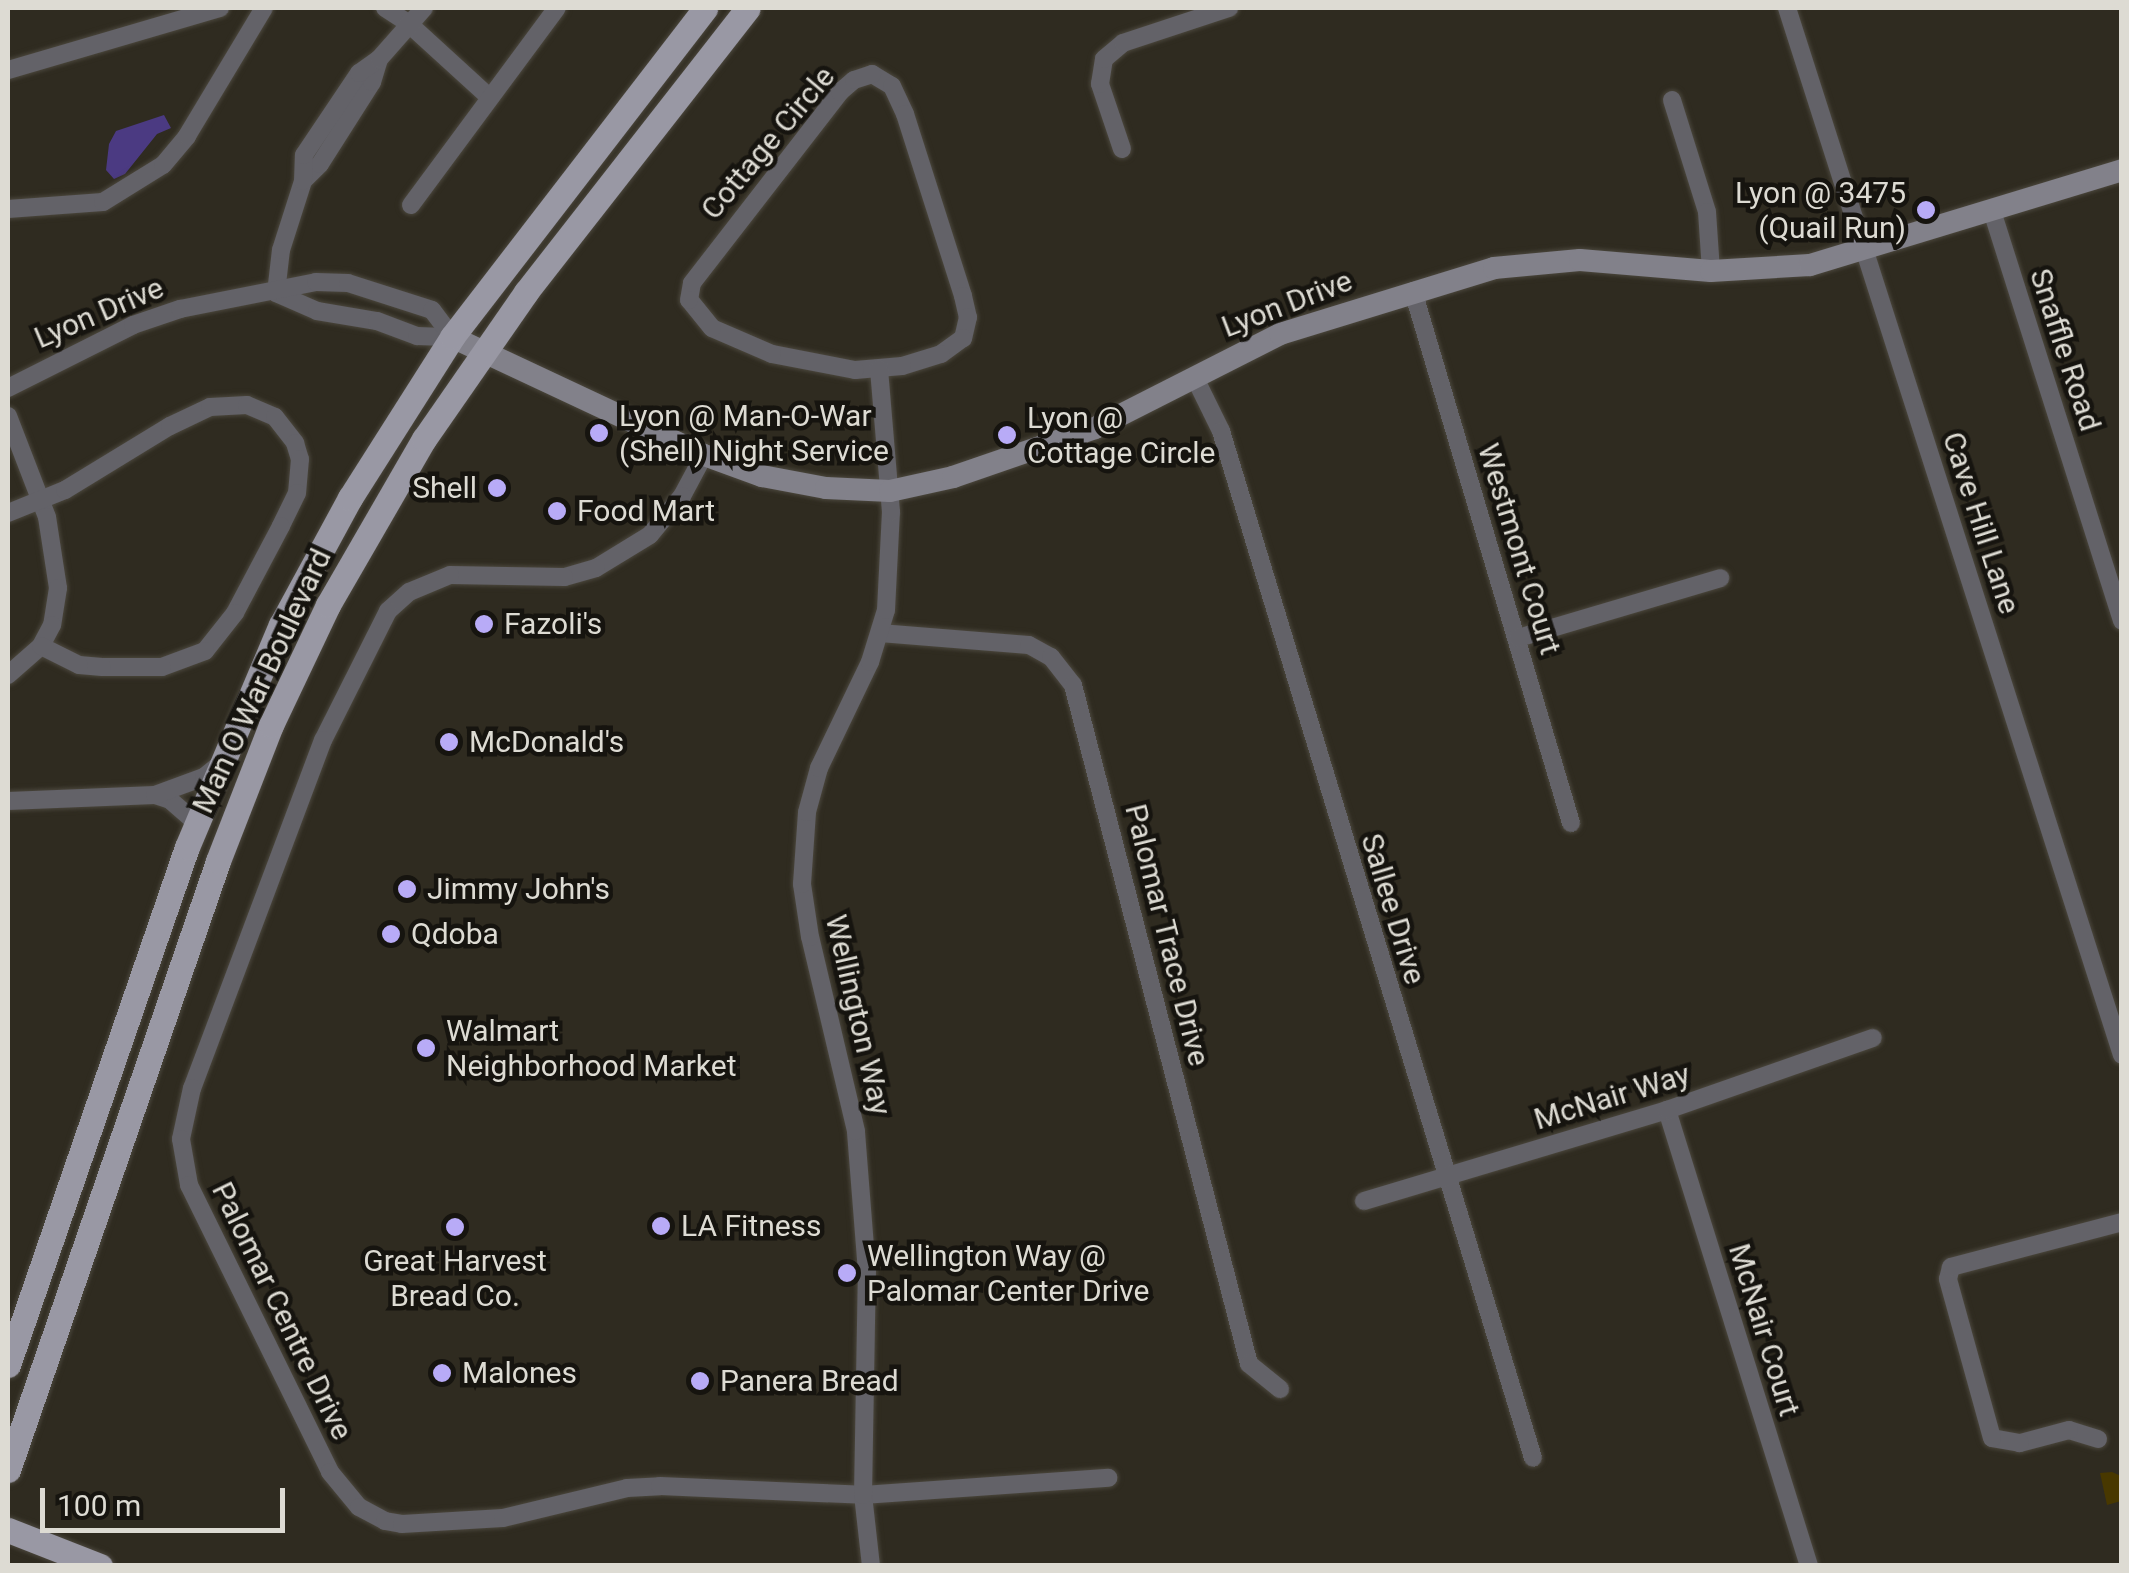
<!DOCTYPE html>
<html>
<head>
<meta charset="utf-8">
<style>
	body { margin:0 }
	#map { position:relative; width:2129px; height:1573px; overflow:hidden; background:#2f2b20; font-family:Roboto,sans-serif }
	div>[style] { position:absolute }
	.green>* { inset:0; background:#483800 }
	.water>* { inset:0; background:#4b3a82 }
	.roads { filter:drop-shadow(0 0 2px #4b473d) drop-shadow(0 0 2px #4b473d) }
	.street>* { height:18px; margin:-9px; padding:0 9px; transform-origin:9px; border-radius:9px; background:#636268 }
	.secondary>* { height:22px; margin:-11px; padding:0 11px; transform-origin:11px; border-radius:11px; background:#82818a }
	.primary>* { height:25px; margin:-12.5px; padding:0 12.5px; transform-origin:12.5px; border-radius:12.5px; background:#9998a4 }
	.dots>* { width:28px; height:28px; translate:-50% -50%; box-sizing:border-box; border:5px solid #16140f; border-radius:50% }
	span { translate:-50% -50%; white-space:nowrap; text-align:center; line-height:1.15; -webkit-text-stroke:9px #16140f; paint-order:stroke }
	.street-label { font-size:30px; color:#dddbd3 }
	.poi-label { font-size:30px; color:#dddbd3 }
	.right { translate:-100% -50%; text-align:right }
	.left { translate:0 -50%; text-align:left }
	.frame { position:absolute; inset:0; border:10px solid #dddbd3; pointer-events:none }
	.scale { position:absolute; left:40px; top:1488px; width:245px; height:45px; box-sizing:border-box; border:5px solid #dddbd3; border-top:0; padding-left:12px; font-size:30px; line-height:35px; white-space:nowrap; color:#dddbd3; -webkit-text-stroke:8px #16140f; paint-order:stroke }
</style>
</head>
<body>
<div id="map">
	<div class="green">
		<div style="clip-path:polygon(2112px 1472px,2121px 1476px,2121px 1501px,2107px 1505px,2100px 1473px)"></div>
	</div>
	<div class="water">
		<div style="clip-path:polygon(164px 115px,171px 128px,157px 134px,125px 174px,114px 179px,106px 170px,109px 144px,116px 131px)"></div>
	</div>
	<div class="roads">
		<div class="street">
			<div style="left:385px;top:8px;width:27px;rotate:33deg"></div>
			<div style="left:408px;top:23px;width:110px;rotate:42.4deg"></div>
			<div style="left:1787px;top:8px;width:1099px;rotate:72.26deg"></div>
			<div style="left:8px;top:70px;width:221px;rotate:-16.3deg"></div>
			<div style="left:872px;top:74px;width:23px;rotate:31deg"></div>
			<div style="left:892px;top:86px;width:31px;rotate:65deg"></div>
			<div style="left:905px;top:114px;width:191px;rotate:72.3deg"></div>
			<div style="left:963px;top:296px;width:22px;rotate:77deg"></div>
			<div style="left:968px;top:317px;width:22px;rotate:103deg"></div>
			<div style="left:963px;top:338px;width:27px;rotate:144deg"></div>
			<div style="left:941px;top:354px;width:41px;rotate:162.9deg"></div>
			<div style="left:902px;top:366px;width:47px;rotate:175.1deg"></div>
			<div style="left:855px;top:370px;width:85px;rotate:-169.1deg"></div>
			<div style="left:772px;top:354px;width:65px;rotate:-156.6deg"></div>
			<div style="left:712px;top:328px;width:36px;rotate:-129deg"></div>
			<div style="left:689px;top:300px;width:17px;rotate:-80deg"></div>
			<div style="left:692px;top:283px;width:242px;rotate:-52.2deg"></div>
			<div style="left:840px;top:92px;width:18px;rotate:-41deg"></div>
			<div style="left:854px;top:80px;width:19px;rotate:-18deg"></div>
			<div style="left:1672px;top:100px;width:117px;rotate:72.6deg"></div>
			<div style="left:1707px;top:212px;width:59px;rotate:86.1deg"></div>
			<div style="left:1122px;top:149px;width:69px;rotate:-108.7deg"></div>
			<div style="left:1100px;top:84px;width:25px;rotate:-81deg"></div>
			<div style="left:1104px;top:59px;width:25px;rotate:-40deg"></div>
			<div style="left:1123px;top:43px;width:112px;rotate:-18.3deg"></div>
			<div style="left:303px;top:181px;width:24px;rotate:-45deg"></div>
			<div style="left:320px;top:164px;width:97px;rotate:-57.6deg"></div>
			<div style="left:372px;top:82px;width:24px;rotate:-73deg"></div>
			<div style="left:411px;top:205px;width:245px;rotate:-53.5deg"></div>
			<div style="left:8px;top:209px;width:95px;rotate:-4.2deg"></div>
			<div style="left:103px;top:202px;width:70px;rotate:-31.7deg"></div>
			<div style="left:163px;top:165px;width:38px;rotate:-50deg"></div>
			<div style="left:187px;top:136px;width:149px;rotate:-59deg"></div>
			<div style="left:1992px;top:211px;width:430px;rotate:72.4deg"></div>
			<div style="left:1413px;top:291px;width:555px;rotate:73.46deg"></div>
			<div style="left:276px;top:293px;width:43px;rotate:-83.4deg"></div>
			<div style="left:281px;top:250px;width:72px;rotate:-72.3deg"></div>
			<div style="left:303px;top:181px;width:26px;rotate:-88deg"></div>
			<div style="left:304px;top:155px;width:99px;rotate:-56.1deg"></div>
			<div style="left:359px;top:73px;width:24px;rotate:-35deg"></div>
			<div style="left:379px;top:59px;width:68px;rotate:-48.6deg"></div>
			<div style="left:276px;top:293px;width:45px;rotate:23.7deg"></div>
			<div style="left:317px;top:311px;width:61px;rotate:9.5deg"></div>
			<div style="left:377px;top:321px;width:43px;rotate:20.6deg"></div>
			<div style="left:417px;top:336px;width:35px;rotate:2deg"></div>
			<div style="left:1195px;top:378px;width:59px;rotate:63.9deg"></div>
			<div style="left:1221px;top:431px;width:1073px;rotate:73.1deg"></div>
			<div style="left:8px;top:388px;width:140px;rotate:-26.7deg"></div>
			<div style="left:133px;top:325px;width:50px;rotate:-18.8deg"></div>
			<div style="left:180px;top:309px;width:139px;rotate:-11.2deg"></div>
			<div style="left:316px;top:282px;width:32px;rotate:2deg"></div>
			<div style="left:348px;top:283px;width:88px;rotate:17.8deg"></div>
			<div style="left:432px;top:310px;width:34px;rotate:53deg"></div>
			<div style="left:8px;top:416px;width:108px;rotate:68.9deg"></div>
			<div style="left:47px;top:517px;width:72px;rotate:81.2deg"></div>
			<div style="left:58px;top:588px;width:37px;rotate:99deg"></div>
			<div style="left:52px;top:625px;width:24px;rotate:118deg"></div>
			<div style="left:41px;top:646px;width:44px;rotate:138.7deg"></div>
			<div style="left:704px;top:455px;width:47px;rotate:118.2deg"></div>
			<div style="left:682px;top:496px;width:50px;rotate:129.4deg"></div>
			<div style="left:650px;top:535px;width:63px;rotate:148.6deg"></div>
			<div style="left:596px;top:568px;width:33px;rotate:164deg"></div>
			<div style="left:564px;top:577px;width:114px;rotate:-179deg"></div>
			<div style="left:450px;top:575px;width:44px;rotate:157.5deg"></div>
			<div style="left:409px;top:592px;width:28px;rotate:138deg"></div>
			<div style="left:388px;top:611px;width:144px;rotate:116.7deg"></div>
			<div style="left:323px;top:740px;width:372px;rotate:110.6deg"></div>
			<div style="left:192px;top:1088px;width:52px;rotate:102.2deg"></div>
			<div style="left:181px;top:1139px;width:47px;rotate:80.1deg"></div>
			<div style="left:189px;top:1185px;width:320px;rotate:63.8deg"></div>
			<div style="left:330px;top:1472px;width:45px;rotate:50.4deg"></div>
			<div style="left:359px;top:1507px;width:30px;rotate:28deg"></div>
			<div style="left:385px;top:1521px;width:17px;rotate:10deg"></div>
			<div style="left:402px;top:1524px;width:101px;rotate:-3.4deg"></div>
			<div style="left:503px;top:1518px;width:128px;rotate:-13.6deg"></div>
			<div style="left:627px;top:1488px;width:33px;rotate:-3deg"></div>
			<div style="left:660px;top:1486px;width:203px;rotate:2.5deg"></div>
			<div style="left:863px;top:1495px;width:246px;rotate:-4deg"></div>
			<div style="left:8px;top:513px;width:61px;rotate:-22deg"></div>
			<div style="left:65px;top:490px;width:123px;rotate:-31.4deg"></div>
			<div style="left:170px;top:426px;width:44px;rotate:-25.4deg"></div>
			<div style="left:210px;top:407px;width:37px;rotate:-3deg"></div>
			<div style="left:247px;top:405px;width:30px;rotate:23deg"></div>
			<div style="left:275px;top:417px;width:33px;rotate:52deg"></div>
			<div style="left:295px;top:443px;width:17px;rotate:73deg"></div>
			<div style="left:300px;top:459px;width:34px;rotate:95deg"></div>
			<div style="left:297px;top:493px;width:37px;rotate:116deg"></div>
			<div style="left:281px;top:526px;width:98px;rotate:117.9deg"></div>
			<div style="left:235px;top:613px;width:48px;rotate:128.3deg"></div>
			<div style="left:205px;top:651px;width:46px;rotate:159.6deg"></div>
			<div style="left:162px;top:667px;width:60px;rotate:180deg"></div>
			<div style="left:102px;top:667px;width:23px;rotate:-175deg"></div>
			<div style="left:79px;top:665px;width:42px;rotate:-153.4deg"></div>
			<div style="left:880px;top:633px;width:149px;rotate:4.6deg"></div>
			<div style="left:1029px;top:645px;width:25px;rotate:29deg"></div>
			<div style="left:1051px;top:657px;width:36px;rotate:52deg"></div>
			<div style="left:1073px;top:685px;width:701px;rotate:75.47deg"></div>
			<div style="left:1249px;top:1364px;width:40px;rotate:39deg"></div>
			<div style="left:1518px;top:638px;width:211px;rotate:-16.5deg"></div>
			<div style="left:155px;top:795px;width:16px;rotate:18deg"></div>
			<div style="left:170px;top:800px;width:35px;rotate:41deg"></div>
			<div style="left:8px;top:801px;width:147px;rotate:-2.3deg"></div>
			<div style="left:155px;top:795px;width:52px;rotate:-20.2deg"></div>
			<div style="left:204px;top:777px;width:19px;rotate:-39deg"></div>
			<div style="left:1667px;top:1110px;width:478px;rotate:72.7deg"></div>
			<div style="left:1364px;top:1201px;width:316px;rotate:-16.7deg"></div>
			<div style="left:1667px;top:1110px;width:218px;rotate:-19.3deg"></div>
			<div style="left:2098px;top:1439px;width:30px;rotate:-163deg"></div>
			<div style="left:2069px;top:1430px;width:51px;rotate:165.1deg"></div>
			<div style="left:2020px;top:1443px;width:28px;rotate:-170deg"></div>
			<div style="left:1992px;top:1438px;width:165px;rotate:-105.5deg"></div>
			<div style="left:1948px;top:1279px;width:12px;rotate:-76deg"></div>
			<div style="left:1951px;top:1267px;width:177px;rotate:-14.7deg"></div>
			<div style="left:871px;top:1566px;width:71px;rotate:-96.4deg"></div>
			<div style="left:863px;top:1495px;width:223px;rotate:-89deg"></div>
			<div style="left:867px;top:1272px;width:141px;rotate:-94.5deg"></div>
			<div style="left:856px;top:1131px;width:199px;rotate:-103.3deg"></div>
			<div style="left:810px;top:937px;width:54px;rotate:-98.6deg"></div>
			<div style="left:802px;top:884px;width:72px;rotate:-86deg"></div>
			<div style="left:807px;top:812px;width:46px;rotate:-74.7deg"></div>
			<div style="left:819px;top:768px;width:118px;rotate:-64.3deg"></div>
			<div style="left:870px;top:662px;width:54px;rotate:-72.9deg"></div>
			<div style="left:886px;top:610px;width:98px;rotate:-87.1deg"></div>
			<div style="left:891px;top:512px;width:144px;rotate:-94.8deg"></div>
		</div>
		<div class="secondary">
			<div style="left:452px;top:337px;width:278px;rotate:25.1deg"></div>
			<div style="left:704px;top:455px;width:62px;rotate:19.9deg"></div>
			<div style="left:762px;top:476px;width:65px;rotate:10.6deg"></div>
			<div style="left:826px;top:488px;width:64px;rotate:2.7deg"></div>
			<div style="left:890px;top:491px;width:65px;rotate:-12.5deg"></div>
			<div style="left:953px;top:477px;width:150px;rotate:-19deg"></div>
			<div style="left:1095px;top:428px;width:208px;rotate:-26.9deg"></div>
			<div style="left:1280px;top:334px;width:224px;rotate:-17.1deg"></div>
			<div style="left:1494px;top:268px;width:86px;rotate:-5.3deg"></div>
			<div style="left:1580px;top:260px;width:131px;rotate:4.8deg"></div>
			<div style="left:1711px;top:271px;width:99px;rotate:-3.5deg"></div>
			<div style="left:1810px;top:265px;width:326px;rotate:-16.9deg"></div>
		</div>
		<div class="primary">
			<div style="left:8px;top:1365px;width:548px;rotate:-70.94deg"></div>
			<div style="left:187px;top:847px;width:241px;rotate:-67.1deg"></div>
			<div style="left:281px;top:625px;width:145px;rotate:-61.5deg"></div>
			<div style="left:350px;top:498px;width:191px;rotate:-57.6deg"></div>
			<div style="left:452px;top:337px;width:415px;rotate:-52.4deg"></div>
			<div style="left:8px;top:1470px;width:644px;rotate:-70.97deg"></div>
			<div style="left:218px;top:861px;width:146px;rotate:-68.7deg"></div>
			<div style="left:271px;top:725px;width:133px;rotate:-64.6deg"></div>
			<div style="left:328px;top:605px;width:192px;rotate:-60deg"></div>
			<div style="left:424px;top:439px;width:179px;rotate:-55.2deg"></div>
			<div style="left:526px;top:292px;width:360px;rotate:-52deg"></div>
			<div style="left:8px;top:1530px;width:99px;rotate:21.4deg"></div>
		</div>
	</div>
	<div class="dots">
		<div style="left:1926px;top:210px;background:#b8abf7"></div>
		<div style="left:599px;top:433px;background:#b8abf7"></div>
		<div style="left:1007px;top:435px;background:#b8abf7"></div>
		<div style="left:497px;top:488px;background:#b8abf7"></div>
		<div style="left:557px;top:511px;background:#b8abf7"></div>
		<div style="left:484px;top:624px;background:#b8abf7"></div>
		<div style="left:449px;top:742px;background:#b8abf7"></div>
		<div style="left:407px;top:889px;background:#b8abf7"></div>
		<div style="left:391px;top:934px;background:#b8abf7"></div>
		<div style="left:426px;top:1048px;background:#b8abf7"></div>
		<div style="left:661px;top:1226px;background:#b8abf7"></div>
		<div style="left:455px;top:1227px;background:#b8abf7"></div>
		<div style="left:847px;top:1273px;background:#b8abf7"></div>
		<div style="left:442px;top:1373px;background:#b8abf7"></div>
		<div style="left:700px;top:1381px;background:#b8abf7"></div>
	</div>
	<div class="street-label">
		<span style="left:768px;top:143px;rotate:-50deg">Cottage Circle</span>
		<span style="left:1287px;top:304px;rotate:-21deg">Lyon Drive</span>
		<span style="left:99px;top:313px;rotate:-23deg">Lyon Drive</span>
		<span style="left:2065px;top:350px;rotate:72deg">Snaffle Road</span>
		<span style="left:1981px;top:523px;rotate:72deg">Cave Hill Lane</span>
		<span style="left:1519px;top:549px;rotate:73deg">Westmont Court</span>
		<span style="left:262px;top:681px;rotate:-65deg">Man O War Boulevard</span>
		<span style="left:1393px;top:909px;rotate:73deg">Sallee Drive</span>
		<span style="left:1167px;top:935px;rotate:76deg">Palomar Trace Drive</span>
		<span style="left:858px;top:1015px;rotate:77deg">Wellington Way</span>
		<span style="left:1612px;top:1097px;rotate:-17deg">McNair Way</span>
		<span style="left:282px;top:1311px;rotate:64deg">Palomar Centre Drive</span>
		<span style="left:1764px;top:1330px;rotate:73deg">McNair Court</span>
	</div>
	<div class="poi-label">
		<span class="right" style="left:1906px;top:210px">Lyon @ 3475<br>(Quail Run)</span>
		<span class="left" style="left:619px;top:433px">Lyon @ Man-O-War<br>(Shell) Night Service</span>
		<span class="left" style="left:1027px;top:435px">Lyon @<br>Cottage Circle</span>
		<span class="right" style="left:477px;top:488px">Shell</span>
		<span class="left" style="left:577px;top:511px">Food Mart</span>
		<span class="left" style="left:504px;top:624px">Fazoli's</span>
		<span class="left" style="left:469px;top:742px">McDonald's</span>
		<span class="left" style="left:427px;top:889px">Jimmy John's</span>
		<span class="left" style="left:411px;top:934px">Qdoba</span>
		<span class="left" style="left:446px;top:1048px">Walmart<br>Neighborhood Market</span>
		<span class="left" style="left:681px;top:1226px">LA Fitness</span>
		<span class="left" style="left:867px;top:1273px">Wellington Way @<br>Palomar Center Drive</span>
		<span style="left:455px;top:1278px">Great Harvest<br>Bread Co.</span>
		<span class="left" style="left:462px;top:1373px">Malones</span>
		<span class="left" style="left:720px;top:1381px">Panera Bread</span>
	</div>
	<div class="frame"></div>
	<div class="scale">100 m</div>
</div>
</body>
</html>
